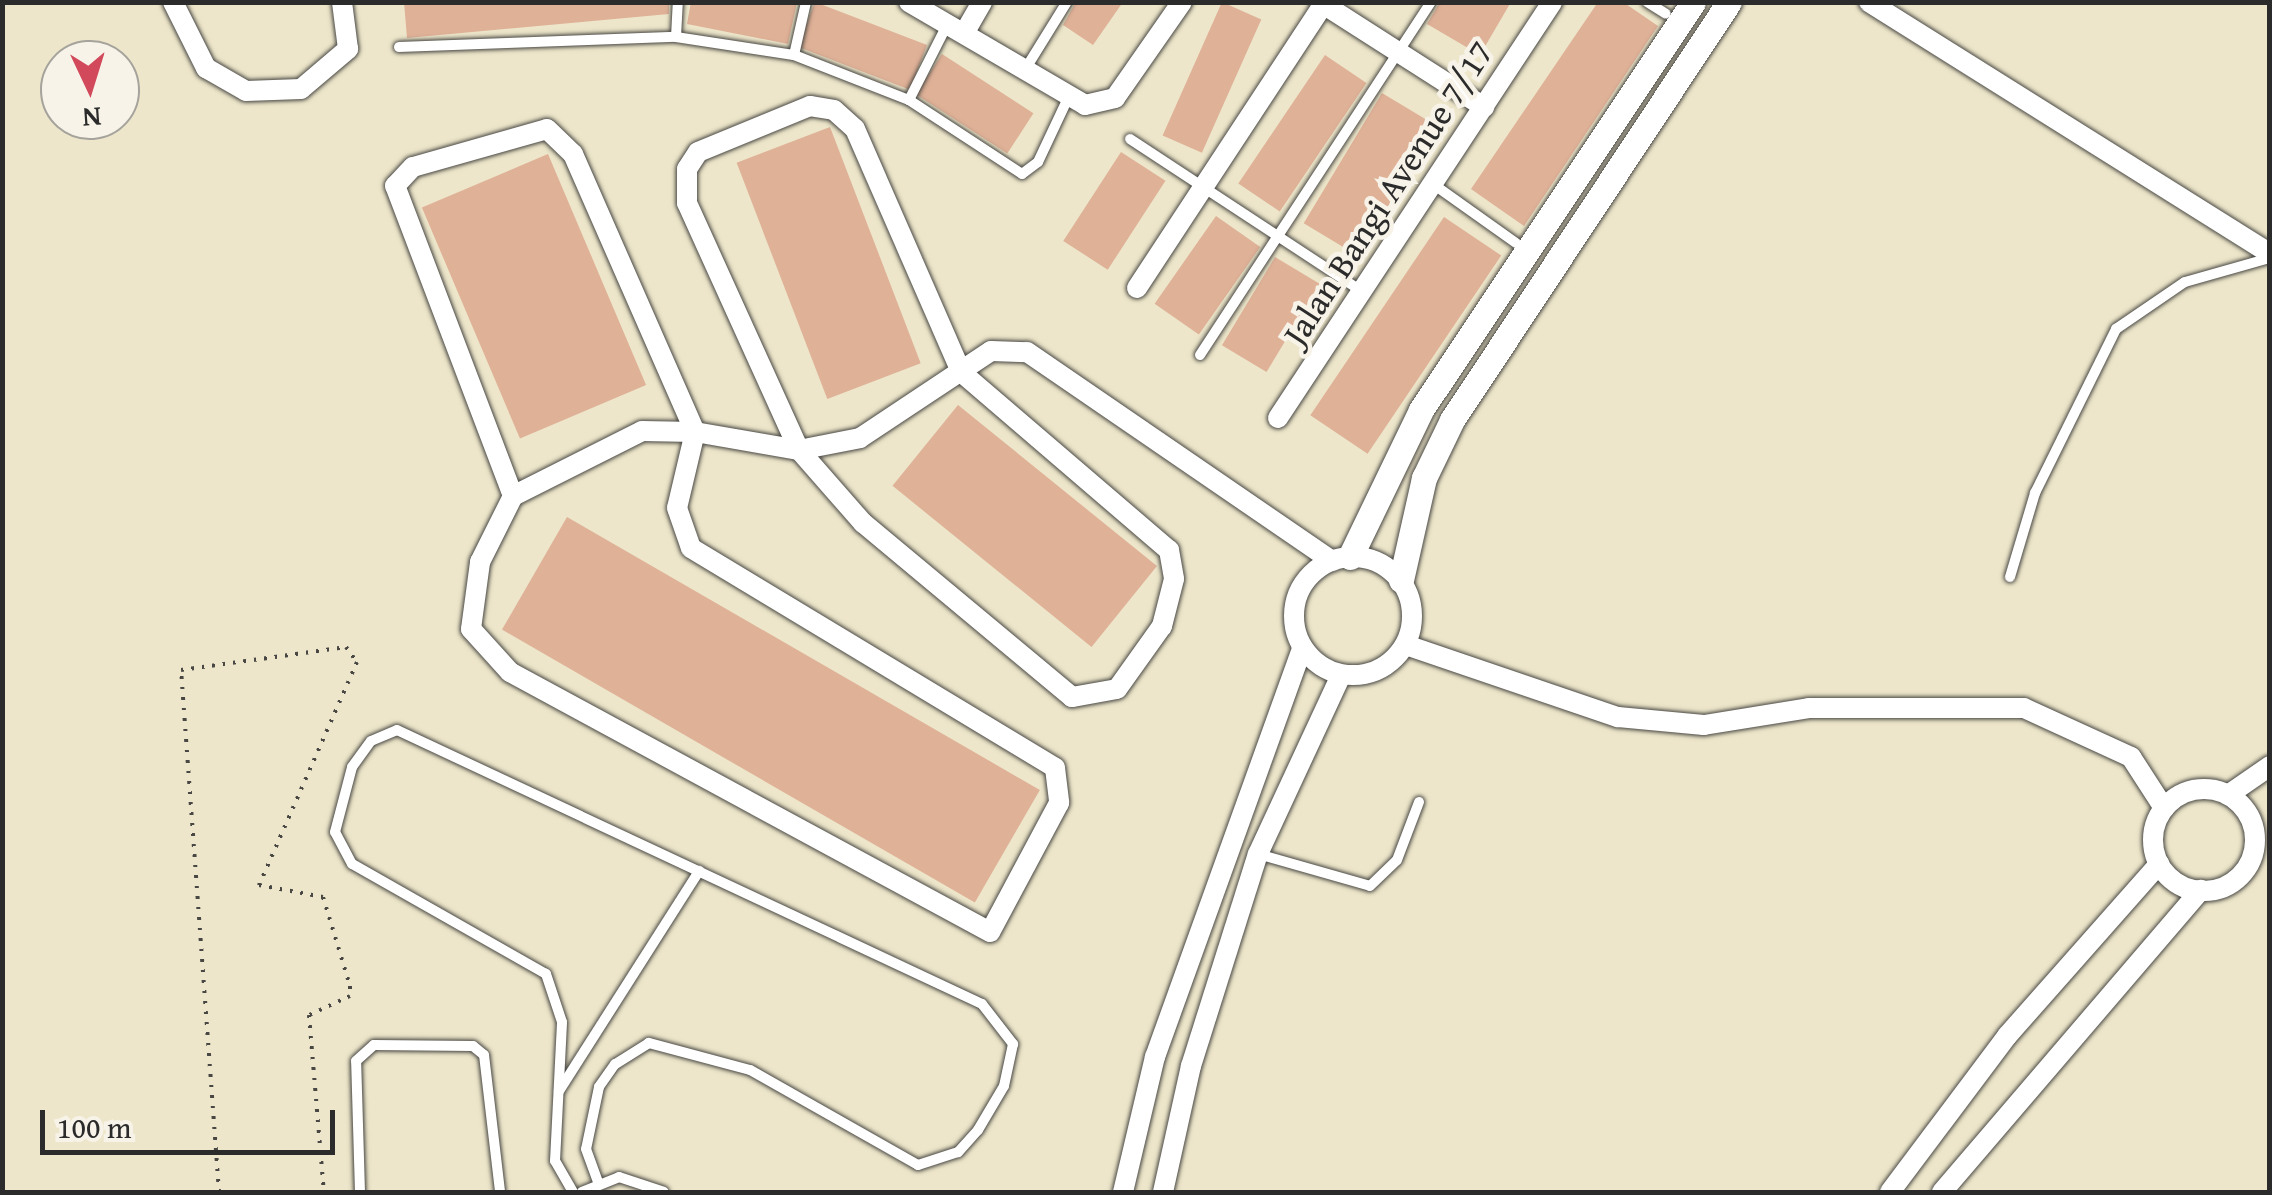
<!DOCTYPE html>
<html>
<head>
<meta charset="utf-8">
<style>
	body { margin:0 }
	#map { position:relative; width:2272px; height:1195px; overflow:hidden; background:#ede6ca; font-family:"Gentium Book Plus",serif }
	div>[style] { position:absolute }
	.building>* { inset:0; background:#dfb197; transform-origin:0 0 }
	.path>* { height:4px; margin-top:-2px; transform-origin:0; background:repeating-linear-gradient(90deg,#484743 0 2.5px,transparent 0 10.5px) }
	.roads { filter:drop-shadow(0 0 2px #484743) drop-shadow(0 0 2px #484743) }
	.service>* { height:10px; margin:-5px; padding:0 5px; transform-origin:5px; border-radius:5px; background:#fff }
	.minor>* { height:20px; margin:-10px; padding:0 10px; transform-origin:10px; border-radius:10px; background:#fff }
	.minor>.ring { margin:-10px; padding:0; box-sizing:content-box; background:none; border:20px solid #fff; border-radius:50% }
	.tertiary>* { height:25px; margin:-12.5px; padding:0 12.5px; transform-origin:12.5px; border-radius:12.5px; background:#fff }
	span { translate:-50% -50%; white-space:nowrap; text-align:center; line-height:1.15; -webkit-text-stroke:9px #f7f3e8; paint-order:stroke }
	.street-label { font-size:35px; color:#2b2b2b }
	.frame { position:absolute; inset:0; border:5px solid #2b2b2b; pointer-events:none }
	.north { position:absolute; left:40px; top:40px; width:100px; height:100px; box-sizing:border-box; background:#f7f3e8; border:2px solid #a5a39c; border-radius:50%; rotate:176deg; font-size:28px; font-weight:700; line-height:40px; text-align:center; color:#2b2b2b }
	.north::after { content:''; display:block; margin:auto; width:35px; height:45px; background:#d1495b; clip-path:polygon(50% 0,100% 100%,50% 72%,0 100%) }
	.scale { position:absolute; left:40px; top:1110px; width:295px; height:45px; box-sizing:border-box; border:5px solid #2b2b2b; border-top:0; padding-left:12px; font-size:30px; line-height:35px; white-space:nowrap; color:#2b2b2b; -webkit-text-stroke:8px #f7f3e8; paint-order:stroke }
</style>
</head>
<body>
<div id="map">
	<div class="building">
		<div style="clip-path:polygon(404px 2px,669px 2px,669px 14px,407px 38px)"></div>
		<div style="clip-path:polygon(691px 2px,797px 2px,788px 44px,687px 24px)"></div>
		<div style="left:815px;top:2px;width:120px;height:48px;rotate:21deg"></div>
		<div style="clip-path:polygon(1076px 2px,1123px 2px,1093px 45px,1063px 25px)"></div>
		<div style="left:1222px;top:2px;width:43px;height:146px;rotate:24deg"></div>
		<div style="clip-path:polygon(1440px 2px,1511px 2px,1480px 55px,1427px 24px)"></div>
		<div style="clip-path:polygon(1598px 2px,1623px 2px,1658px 26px,1524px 226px,1471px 189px)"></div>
		<div style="left:942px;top:54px;width:109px;height:48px;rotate:33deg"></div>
		<div style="left:1325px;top:55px;width:50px;height:155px;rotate:34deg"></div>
		<div style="left:1382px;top:93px;width:66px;height:152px;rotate:31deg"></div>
		<div style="left:830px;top:127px;width:253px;height:100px;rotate:69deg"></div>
		<div style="left:1121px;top:152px;width:53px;height:106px;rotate:33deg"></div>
		<div style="left:548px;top:154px;width:251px;height:137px;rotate:67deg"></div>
		<div style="left:1216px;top:216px;width:54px;height:107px;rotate:35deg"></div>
		<div style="left:1444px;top:217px;width:69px;height:239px;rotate:34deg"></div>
		<div style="left:1275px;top:257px;width:52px;height:103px;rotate:31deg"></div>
		<div style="left:958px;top:405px;width:256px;height:104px;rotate:39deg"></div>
		<div style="left:567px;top:517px;width:546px;height:130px;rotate:30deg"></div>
	</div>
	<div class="path">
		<div style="left:219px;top:1192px;width:523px;rotate:-94.16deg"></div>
		<div style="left:181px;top:670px;width:167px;rotate:-7.9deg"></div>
		<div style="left:346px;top:647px;width:19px;rotate:54deg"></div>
		<div style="left:357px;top:662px;width:244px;rotate:113.7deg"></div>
		<div style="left:259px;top:885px;width:65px;rotate:10.6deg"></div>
		<div style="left:323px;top:897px;width:93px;rotate:73.1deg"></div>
		<div style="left:350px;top:986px;width:10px;rotate:90deg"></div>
		<div style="left:350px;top:996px;width:45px;rotate:155.1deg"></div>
		<div style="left:309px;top:1015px;width:178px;rotate:85.2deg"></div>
	</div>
	<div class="roads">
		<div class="service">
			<div style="left:1647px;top:2px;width:22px;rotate:32deg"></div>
			<div style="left:676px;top:37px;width:35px;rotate:-87deg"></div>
			<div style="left:399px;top:47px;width:277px;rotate:-2.1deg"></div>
			<div style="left:676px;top:37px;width:119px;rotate:8.7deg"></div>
			<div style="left:794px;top:55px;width:123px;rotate:21.4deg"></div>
			<div style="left:909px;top:100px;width:135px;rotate:33.2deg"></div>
			<div style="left:1022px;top:174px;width:20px;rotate:-37deg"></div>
			<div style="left:1038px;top:162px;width:73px;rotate:-64.8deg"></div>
			<div style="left:794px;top:55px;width:54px;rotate:-77.2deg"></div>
			<div style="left:1026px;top:68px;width:78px;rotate:-58.2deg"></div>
			<div style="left:909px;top:100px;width:86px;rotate:-63.1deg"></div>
			<div style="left:1130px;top:139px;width:277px;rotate:33.3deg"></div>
			<div style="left:1433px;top:184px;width:102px;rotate:35.4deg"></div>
			<div style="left:1200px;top:355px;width:422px;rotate:-56.8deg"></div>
			<div style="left:2010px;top:577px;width:88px;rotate:-73.4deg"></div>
			<div style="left:2035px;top:493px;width:183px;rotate:-63.7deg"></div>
			<div style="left:2116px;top:329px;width:83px;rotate:-34.3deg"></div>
			<div style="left:2185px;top:282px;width:88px;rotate:-15.8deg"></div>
			<div style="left:1258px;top:854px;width:116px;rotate:15.9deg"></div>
			<div style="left:1370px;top:886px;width:37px;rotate:-44deg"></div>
			<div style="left:1397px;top:860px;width:62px;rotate:-69.2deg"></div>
			<div style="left:559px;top:1091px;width:261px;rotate:-57.5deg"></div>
			<div style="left:360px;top:1192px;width:131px;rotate:-91.7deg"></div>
			<div style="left:356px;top:1061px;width:24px;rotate:-42deg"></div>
			<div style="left:374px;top:1045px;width:99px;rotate:0.6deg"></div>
			<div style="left:473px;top:1046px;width:14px;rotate:39deg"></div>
			<div style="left:484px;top:1055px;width:138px;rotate:83.3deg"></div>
			<div style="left:573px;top:1192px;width:36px;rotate:-120deg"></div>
			<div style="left:555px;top:1161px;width:139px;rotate:-87.1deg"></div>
			<div style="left:562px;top:1022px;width:51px;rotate:-108.4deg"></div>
			<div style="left:546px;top:974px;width:223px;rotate:-150.4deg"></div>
			<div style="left:352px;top:864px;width:36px;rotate:-118deg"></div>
			<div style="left:335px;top:832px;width:67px;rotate:-75.3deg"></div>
			<div style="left:352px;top:767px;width:32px;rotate:-54deg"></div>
			<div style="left:371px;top:741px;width:28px;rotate:-23deg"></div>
			<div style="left:397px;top:730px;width:646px;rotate:25.1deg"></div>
			<div style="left:982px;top:1004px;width:51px;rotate:52.2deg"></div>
			<div style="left:1013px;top:1044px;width:43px;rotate:102.1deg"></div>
			<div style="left:1004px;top:1086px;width:51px;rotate:120.6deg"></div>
			<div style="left:978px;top:1130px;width:30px;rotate:132deg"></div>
			<div style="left:958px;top:1152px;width:42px;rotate:162deg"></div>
			<div style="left:918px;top:1165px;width:193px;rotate:-150.5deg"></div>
			<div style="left:750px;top:1070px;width:105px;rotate:-165deg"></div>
			<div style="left:649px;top:1043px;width:40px;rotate:148deg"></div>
			<div style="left:615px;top:1064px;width:28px;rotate:125deg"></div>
			<div style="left:599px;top:1087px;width:63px;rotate:101.8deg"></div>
			<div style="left:586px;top:1149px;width:35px;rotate:70deg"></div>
			<div style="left:582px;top:1192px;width:40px;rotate:-22deg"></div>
			<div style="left:619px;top:1177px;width:47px;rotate:18.4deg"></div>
		</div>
		<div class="minor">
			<div style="left:173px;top:2px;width:74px;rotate:63.4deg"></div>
			<div style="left:206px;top:68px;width:46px;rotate:29.9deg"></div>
			<div style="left:246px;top:91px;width:55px;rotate:-2.1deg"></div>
			<div style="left:301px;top:89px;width:62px;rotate:-40.4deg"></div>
			<div style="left:348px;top:49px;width:47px;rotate:-97.3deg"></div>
			<div style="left:909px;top:2px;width:204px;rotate:30.3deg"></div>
			<div style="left:1085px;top:105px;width:31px;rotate:-13deg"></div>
			<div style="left:1115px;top:98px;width:117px;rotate:-55.1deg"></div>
			<div style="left:1320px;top:2px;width:195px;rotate:32.6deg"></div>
			<div style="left:1869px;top:2px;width:474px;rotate:32.1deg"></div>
			<div style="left:966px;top:30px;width:32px;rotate:-60deg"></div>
			<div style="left:810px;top:106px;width:24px;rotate:9deg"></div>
			<div style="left:834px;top:110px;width:28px;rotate:42deg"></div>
			<div style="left:855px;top:129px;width:265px;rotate:66.4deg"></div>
			<div style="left:961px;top:372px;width:274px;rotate:40.6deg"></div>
			<div style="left:1169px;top:550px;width:29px;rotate:80deg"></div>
			<div style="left:1174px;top:579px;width:49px;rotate:104.3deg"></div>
			<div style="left:1162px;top:626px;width:77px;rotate:125.5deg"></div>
			<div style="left:1117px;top:689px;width:46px;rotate:169.9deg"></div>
			<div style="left:1072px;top:697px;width:272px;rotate:-140.2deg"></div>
			<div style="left:863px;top:523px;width:97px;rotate:-131.2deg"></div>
			<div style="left:799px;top:450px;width:271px;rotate:-114.4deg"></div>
			<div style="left:687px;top:203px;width:34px;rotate:-90deg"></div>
			<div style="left:687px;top:169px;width:20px;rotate:-57deg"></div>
			<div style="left:698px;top:152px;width:121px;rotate:-22.3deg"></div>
			<div style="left:1137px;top:288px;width:342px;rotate:-56.7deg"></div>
			<div style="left:1278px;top:418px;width:498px;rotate:-56.6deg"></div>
			<div style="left:513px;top:496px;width:332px;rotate:-110.8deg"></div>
			<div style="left:395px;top:186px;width:26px;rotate:-47deg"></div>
			<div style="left:413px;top:167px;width:139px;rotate:-15.8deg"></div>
			<div style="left:547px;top:129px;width:36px;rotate:44deg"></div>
			<div style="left:573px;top:154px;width:304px;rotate:66.3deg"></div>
			<div style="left:695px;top:432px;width:78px;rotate:103.3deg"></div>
			<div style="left:677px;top:508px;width:42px;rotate:70.7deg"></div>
			<div style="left:691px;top:548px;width:425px;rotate:31.1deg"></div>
			<div style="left:1055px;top:768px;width:35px;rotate:83deg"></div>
			<div style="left:1059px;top:803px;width:146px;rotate:118.1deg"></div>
			<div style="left:990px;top:932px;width:546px;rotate:-151.56deg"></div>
			<div style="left:510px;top:672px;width:58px;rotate:-132.2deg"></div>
			<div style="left:471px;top:629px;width:68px;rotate:-82.3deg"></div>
			<div style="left:480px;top:562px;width:74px;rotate:-63.4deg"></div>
			<div style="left:513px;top:496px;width:144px;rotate:-26.7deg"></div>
			<div style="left:642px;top:431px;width:53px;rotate:1.1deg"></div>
			<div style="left:695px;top:432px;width:106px;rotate:9.8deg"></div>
			<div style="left:799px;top:450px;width:62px;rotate:-11.1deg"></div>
			<div style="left:860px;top:438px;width:157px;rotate:-33.6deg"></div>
			<div style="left:991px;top:351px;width:36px;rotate:2deg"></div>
			<div style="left:1027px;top:352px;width:370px;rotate:34.4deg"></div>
			<div class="ring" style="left:1294px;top:557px;width:98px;height:98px"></div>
			<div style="left:1406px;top:645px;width:224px;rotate:18.8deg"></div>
			<div style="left:1618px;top:717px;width:86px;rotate:5.3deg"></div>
			<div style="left:1704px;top:725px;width:106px;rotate:-9.2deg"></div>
			<div style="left:1809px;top:708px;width:215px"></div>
			<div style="left:2024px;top:708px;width:118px;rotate:24.6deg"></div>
			<div style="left:2131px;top:757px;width:61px;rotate:57.1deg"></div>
			<div class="ring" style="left:2153px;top:789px;width:82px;height:82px"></div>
			<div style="left:2228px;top:795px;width:51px;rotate:-34.6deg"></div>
			<div style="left:1123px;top:1192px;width:139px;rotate:-76.7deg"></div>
			<div style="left:1155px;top:1057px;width:435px;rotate:-70.2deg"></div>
			<div style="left:1163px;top:1192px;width:129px;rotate:-77.5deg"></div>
			<div style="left:1191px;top:1066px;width:222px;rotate:-72.5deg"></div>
			<div style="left:1258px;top:854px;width:197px;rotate:-65.1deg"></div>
			<div style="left:1890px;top:1192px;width:195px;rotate:-53.1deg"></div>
			<div style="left:2007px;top:1036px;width:230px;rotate:-48.5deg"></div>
			<div style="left:1942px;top:1192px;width:398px;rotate:-49.4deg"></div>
		</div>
		<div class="tertiary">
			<div style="left:1350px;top:557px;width:163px;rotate:-64.2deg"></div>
			<div style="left:1421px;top:410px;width:490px;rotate:-56.3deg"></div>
			<div style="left:1401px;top:580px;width:105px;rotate:-77.3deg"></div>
			<div style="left:1424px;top:478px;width:64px;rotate:-64.2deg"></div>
			<div style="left:1452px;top:420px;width:501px;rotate:-56.47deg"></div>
		</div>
	</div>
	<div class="street-label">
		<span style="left:1388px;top:193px;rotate:-57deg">Jalan Bangi Avenue 7/17</span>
	</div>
	<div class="frame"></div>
	<div class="north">N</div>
	<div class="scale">100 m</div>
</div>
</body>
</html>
